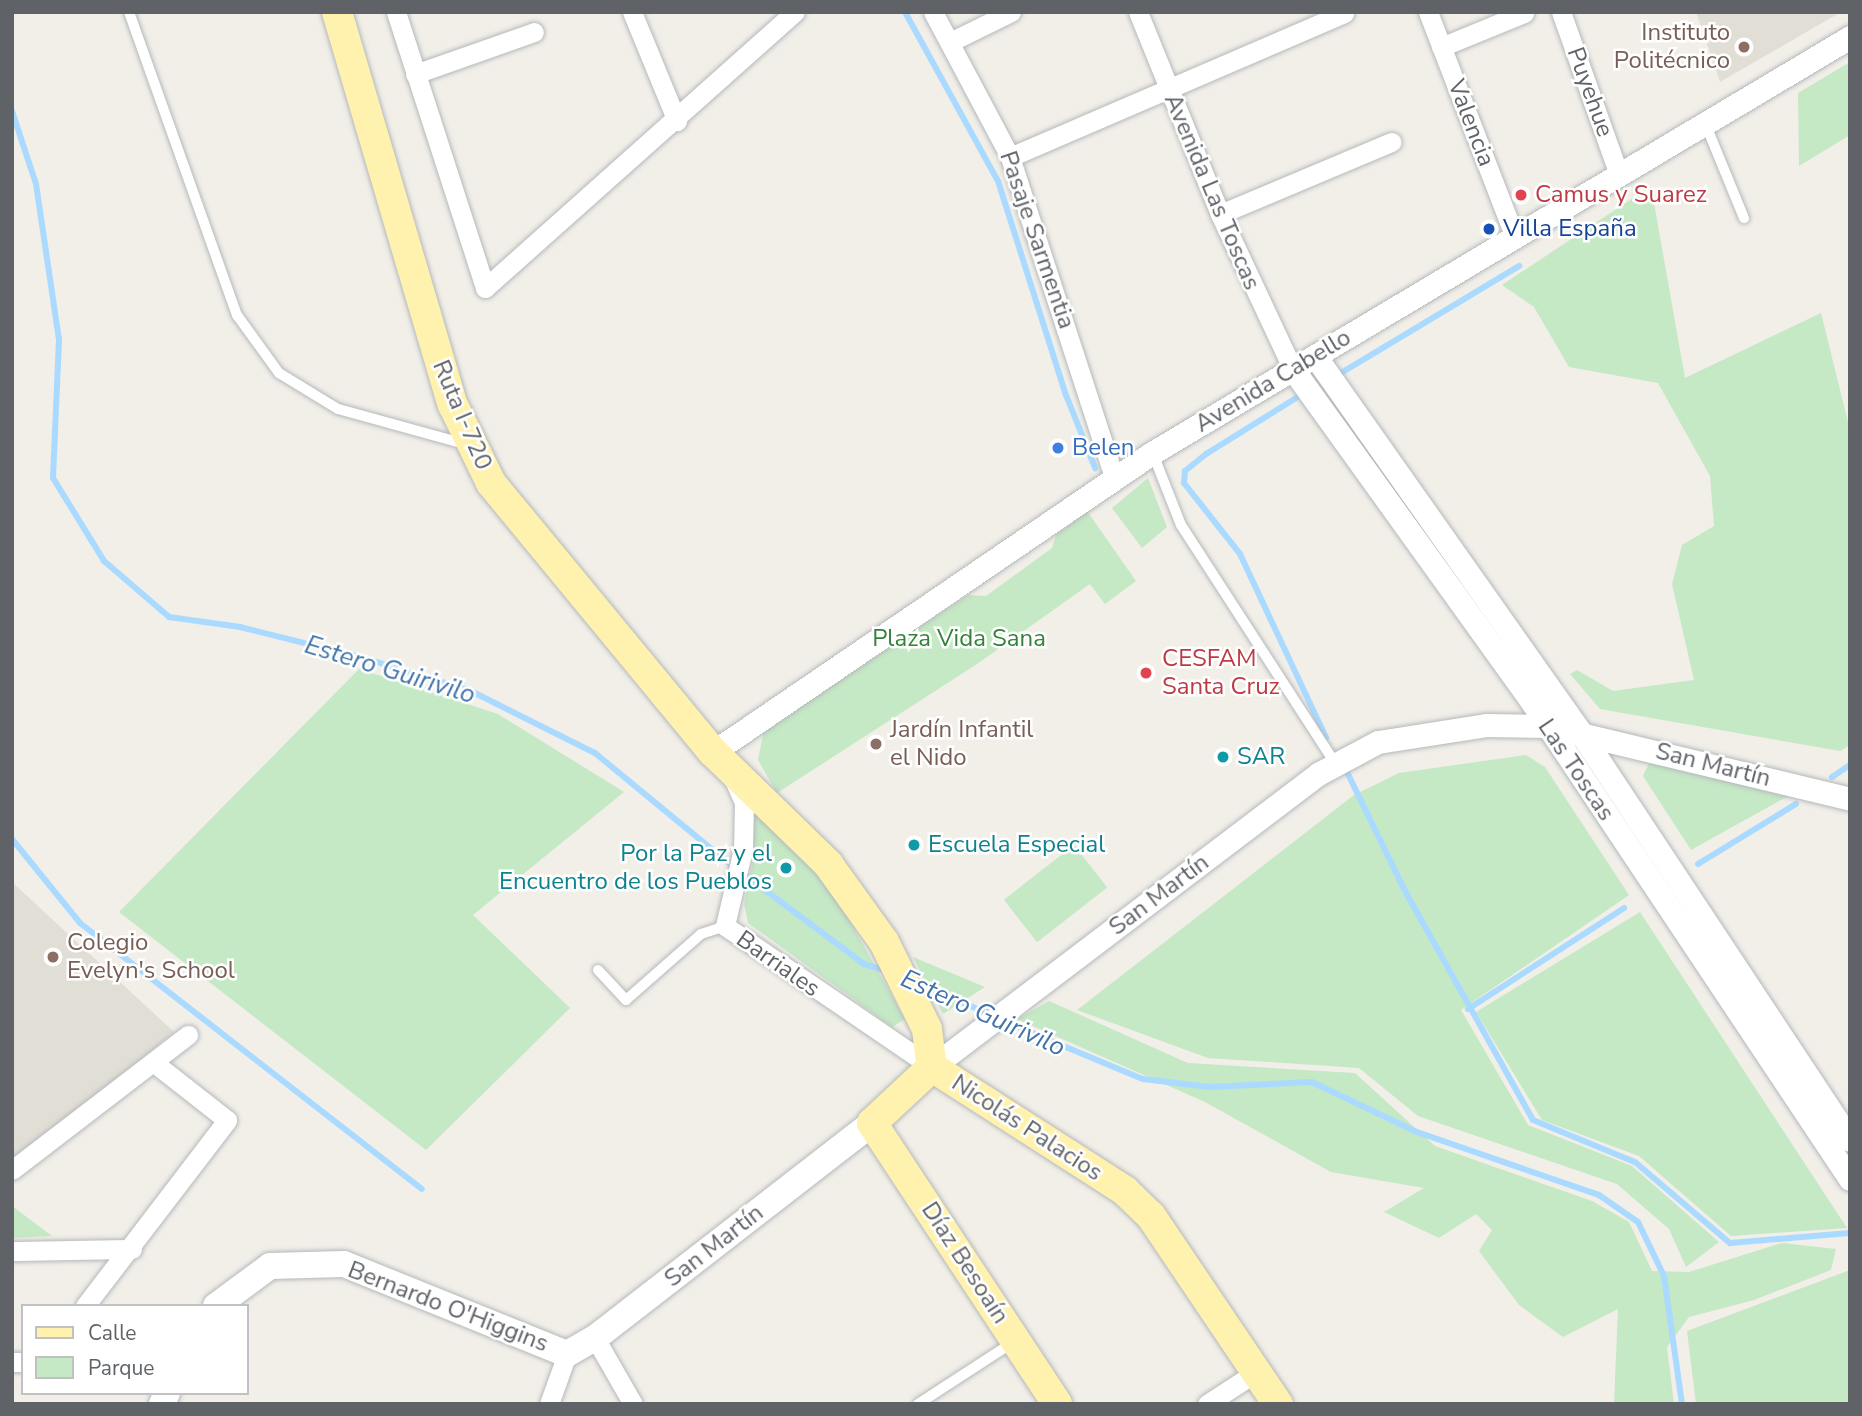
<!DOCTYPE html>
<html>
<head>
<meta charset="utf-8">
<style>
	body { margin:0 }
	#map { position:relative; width:1862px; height:1416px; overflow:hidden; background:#f1efe8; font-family:"Nunito Sans",sans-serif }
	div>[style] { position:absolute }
	.education>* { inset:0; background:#e1ded6 }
	.green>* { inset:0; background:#c5e8c5; transform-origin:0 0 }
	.stream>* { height:6px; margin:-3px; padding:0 3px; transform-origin:3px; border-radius:3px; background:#aadaff }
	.roads { filter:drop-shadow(0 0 2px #b5b8bc) drop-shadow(0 0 2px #b5b8bc) }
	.service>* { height:10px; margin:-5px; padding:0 5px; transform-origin:5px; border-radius:5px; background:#fff }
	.minor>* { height:19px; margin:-9.5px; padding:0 9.5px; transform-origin:9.5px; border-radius:9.5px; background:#fff }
	.tertiary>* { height:23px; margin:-11.5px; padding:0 11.5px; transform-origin:11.5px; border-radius:11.5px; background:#fff }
	.secondary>* { height:26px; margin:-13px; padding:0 13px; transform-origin:13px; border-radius:13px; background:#fff }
	.primary>* { height:30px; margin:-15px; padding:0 15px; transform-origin:15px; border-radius:15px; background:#fff2af }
	.dots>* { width:19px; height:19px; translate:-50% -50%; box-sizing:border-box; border:4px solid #fff; border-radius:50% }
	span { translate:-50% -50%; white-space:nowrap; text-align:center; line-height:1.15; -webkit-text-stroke:5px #fff; paint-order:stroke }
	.education-label { font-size:24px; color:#785e54 }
	.right { translate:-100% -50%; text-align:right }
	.left { translate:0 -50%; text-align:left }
	.street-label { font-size:24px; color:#5f6368 }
	.health-label { font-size:24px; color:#be3a42 }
	.transit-label { font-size:24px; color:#164399 }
	.shop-label { font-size:24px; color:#366cbe }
	.park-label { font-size:24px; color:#348238 }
	.culture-label { font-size:24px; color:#0d838f }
	.water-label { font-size:26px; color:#4174aa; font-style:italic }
	.frame { position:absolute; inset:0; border:14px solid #5f6368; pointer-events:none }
	.legend { position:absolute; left:21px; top:1304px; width:228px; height:91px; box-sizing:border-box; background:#fff; border:2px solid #bfc1c3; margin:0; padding:9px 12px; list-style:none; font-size:21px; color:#5f6368 }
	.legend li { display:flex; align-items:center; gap:14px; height:35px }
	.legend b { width:35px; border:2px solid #bfc1c3 }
</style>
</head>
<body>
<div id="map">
	<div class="education">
		<div style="clip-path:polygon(1696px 12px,1841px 12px,1720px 82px)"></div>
		<div style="clip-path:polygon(12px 882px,174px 1032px,12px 1167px)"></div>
	</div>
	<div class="green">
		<div style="clip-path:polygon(1850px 62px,1850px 135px,1799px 166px,1798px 93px)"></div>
		<div style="clip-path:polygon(1651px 186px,1685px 378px,1821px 313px,1850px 430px,1850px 745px,1840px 751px,1600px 709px,1570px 674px,1577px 670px,1613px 691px,1694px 680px,1672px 584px,1682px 545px,1714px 526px,1710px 476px,1658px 383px,1569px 367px,1534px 307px,1502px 285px)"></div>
		<div style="clip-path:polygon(1148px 478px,1167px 527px,1142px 548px,1112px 508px)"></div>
		<div style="clip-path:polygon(1087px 511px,1136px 581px,1105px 604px,1090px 584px,977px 664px,777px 793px,758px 760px,764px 729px,968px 595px,986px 596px,1052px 548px,1056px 535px)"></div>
		<div style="clip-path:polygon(359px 669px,498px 714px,624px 792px,473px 915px,570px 1008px,426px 1150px,119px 912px)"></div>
		<div style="clip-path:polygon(1526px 755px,1545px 767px,1629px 895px,1461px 1010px,1528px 1125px,1632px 1166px,1719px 1242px,1686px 1267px,1669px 1229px,1617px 1184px,1418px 1116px,1359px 1068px,1208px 1058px,1077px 1010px,1354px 795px,1399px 773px)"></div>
		<div style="clip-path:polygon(1650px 761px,1790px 795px,1691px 850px,1643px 776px)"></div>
		<div style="clip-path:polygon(756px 813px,822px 872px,905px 1019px,892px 1027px,748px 923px,744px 904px,754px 856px,749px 831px)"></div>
		<div style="left:1074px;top:845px;width:54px;height:89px;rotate:52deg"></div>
		<div style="clip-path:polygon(1640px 912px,1847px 1228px,1731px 1236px,1639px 1156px,1542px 1120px,1476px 1012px)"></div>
		<div style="clip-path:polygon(913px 957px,985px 987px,943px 1014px)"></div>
		<div style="clip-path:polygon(1049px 1001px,1188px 1063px,1355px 1073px,1435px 1146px,1592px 1201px,1629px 1222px,1652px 1271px,1689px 1272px,1782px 1243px,1836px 1249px,1831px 1270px,1754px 1300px,1689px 1317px,1667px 1347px,1674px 1404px,1614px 1404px,1618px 1309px,1563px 1337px,1519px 1305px,1479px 1251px,1492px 1230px,1476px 1214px,1439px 1238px,1384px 1212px,1424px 1188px,1331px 1172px,1205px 1102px,1017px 1019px)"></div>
		<div style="clip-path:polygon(12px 1206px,52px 1236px,12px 1238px)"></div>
		<div style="clip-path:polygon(1850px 1270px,1850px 1404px,1696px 1404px,1687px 1331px)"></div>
	</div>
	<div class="stream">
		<div style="left:905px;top:12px;width:193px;rotate:61.2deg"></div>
		<div style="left:998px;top:181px;width:225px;rotate:72.4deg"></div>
		<div style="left:1066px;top:395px;width:79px;rotate:68.3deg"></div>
		<div style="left:12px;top:111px;width:77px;rotate:71.8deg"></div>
		<div style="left:36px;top:184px;width:158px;rotate:81.6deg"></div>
		<div style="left:59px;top:340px;width:138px;rotate:92.5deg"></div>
		<div style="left:53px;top:478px;width:97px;rotate:58.4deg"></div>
		<div style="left:104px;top:561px;width:86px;rotate:40.7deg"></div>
		<div style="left:169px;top:617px;width:72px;rotate:8deg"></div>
		<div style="left:240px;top:627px;width:128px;rotate:14deg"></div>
		<div style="left:364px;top:658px;width:112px;rotate:17.1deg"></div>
		<div style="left:471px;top:691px;width:139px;rotate:26.6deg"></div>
		<div style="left:595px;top:753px;width:168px;rotate:39.5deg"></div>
		<div style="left:725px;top:860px;width:174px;rotate:36.8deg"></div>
		<div style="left:864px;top:964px;width:25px;rotate:18deg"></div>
		<div style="left:1341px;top:373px;width:208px;rotate:-31deg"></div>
		<div style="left:1296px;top:398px;width:106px;rotate:148.1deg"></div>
		<div style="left:1206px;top:454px;width:27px;rotate:141deg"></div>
		<div style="left:1185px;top:471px;width:12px;rotate:95deg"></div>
		<div style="left:1184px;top:483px;width:90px;rotate:51.7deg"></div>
		<div style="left:1240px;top:554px;width:203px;rotate:64.9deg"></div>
		<div style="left:1344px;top:766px;width:139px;rotate:64deg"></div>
		<div style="left:1405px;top:891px;width:262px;rotate:60.8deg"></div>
		<div style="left:1533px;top:1120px;width:110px;rotate:22.4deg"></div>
		<div style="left:1635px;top:1162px;width:125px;rotate:40.5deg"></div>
		<div style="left:1730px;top:1243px;width:120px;rotate:-4.8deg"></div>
		<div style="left:1832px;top:777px;width:22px;rotate:-34deg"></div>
		<div style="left:12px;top:839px;width:108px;rotate:51deg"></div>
		<div style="left:80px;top:923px;width:433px;rotate:37.9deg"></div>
		<div style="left:1698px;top:864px;width:115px;rotate:-31.5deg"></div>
		<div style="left:915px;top:981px;width:83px;rotate:24.1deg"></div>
		<div style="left:1468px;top:1009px;width:186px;rotate:-32.9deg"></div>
		<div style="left:1001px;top:1020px;width:154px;rotate:22.6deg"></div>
		<div style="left:1143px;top:1079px;width:67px;rotate:6.8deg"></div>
		<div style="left:1210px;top:1087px;width:102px;rotate:-2.8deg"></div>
		<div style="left:1312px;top:1082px;width:116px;rotate:25.5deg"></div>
		<div style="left:1417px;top:1132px;width:193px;rotate:19.1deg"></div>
		<div style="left:1599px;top:1195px;width:47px;rotate:34.7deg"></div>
		<div style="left:1638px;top:1222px;width:60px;rotate:64.3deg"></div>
		<div style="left:1664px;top:1276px;width:129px;rotate:82deg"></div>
	</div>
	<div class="roads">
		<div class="service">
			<div style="left:129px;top:12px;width:322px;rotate:70.4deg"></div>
			<div style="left:237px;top:315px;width:72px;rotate:54.1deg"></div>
			<div style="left:279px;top:373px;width:69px;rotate:31.4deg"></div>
			<div style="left:338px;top:409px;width:132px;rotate:15.4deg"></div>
			<div style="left:1705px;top:123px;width:103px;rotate:67.7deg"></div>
			<div style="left:1153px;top:454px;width:76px;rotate:68.5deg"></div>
			<div style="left:1181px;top:525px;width:283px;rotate:57.1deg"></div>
			<div style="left:598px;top:970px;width:41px;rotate:47deg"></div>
			<div style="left:626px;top:1000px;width:100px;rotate:-41.3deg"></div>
			<div style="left:701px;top:934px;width:25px;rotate:-18deg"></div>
			<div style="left:918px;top:1404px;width:112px;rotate:-33deg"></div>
		</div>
		<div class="minor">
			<div style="left:396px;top:12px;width:290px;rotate:72.1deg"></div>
			<div style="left:485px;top:288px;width:415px;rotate:-41.7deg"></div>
			<div style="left:632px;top:12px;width:118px;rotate:67.6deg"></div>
			<div style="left:933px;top:12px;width:164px;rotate:62deg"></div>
			<div style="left:1010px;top:157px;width:337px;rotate:72deg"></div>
			<div style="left:1138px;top:12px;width:218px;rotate:67.9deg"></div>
			<div style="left:1220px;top:214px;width:170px;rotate:64.9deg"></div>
			<div style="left:1428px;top:12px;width:239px;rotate:68.9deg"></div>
			<div style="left:1561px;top:12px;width:170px;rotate:70.4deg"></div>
			<div style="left:950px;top:42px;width:68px;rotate:-26.2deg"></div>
			<div style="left:1441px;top:47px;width:90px;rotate:-22.3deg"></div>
			<div style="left:415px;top:74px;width:126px;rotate:-19.4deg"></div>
			<div style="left:1010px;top:157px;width:364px;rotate:-23.3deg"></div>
			<div style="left:1220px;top:214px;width:186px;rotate:-22.8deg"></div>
			<div style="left:734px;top:780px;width:24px;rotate:66deg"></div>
			<div style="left:744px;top:802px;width:47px;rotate:91.2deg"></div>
			<div style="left:743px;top:849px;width:79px;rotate:103.2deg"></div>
			<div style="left:725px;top:926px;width:250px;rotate:34.3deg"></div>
			<div style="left:12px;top:1170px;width:222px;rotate:-37.5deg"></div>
			<div style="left:12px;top:1251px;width:120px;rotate:-1deg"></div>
			<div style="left:85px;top:1306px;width:234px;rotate:-52.6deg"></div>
			<div style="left:227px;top:1120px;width:94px;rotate:-141.9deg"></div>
			<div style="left:595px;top:1338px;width:76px;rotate:60.1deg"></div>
			<div style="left:12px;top:1362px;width:11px"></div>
			<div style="left:549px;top:1404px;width:53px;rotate:-70.2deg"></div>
			<div style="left:1207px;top:1404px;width:59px;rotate:-33.1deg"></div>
		</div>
		<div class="tertiary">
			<div style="left:1315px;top:356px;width:460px;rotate:54.8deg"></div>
			<div style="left:1580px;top:732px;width:489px;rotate:56.5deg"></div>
			<div style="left:1292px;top:368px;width:411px;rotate:54.3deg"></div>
			<div style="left:1532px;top:702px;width:573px;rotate:56.31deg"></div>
			<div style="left:713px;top:752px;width:531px;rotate:-34.26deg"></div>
			<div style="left:1152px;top:453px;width:813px;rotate:-30.79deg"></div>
			<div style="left:932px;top:1067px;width:485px;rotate:-37.2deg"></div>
			<div style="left:1318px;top:774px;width:68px;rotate:-28.1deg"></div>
			<div style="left:1378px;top:742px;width:109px;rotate:-8.9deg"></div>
			<div style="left:1486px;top:725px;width:61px;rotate:0.9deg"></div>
			<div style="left:1547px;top:726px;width:312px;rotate:13.5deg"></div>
		</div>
		<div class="secondary">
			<div style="left:216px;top:1306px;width:67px;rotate:-36.5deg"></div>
			<div style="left:270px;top:1266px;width:74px;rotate:-1.5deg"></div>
			<div style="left:344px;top:1264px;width:240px;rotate:22deg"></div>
			<div style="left:567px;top:1354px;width:32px;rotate:-30deg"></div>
			<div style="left:595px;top:1338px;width:351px;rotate:-37.8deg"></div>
			<div style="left:162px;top:1404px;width:12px;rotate:-66deg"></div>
		</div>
		<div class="primary">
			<div style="left:337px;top:12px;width:410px;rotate:73.6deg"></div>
			<div style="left:453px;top:405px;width:87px;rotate:64deg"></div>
			<div style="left:491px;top:483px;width:349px;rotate:50.5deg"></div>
			<div style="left:713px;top:752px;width:161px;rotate:44.2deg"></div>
			<div style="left:828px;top:864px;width:96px;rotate:54.3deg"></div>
			<div style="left:884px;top:942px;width:97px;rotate:63.7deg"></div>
			<div style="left:927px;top:1029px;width:38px;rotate:83deg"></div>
			<div style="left:932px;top:1067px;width:229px;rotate:32.7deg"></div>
			<div style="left:1125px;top:1191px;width:36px;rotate:44deg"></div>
			<div style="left:1151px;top:1216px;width:227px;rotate:56deg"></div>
			<div style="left:932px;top:1067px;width:82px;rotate:137deg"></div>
			<div style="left:872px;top:1123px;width:336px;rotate:56.6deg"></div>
		</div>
	</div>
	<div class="dots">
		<div style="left:1744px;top:47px;background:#8d6e63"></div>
		<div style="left:1521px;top:195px;background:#e0444e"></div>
		<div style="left:1489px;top:229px;background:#1a4fb4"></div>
		<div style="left:1058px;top:448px;background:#3f7fe0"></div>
		<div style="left:1146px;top:673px;background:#e0444e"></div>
		<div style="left:876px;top:744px;background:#8d6e63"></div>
		<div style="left:1223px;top:757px;background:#0f9aa8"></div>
		<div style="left:914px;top:845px;background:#0f9aa8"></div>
		<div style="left:786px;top:868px;background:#0f9aa8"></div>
		<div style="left:53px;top:957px;background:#8d6e63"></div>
	</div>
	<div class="education-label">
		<span class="right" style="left:1730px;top:47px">Instituto<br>Politécnico</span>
		<span class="left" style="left:890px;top:744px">Jardín Infantil<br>el Nido</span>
		<span class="left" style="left:67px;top:957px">Colegio<br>Evelyn's School</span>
	</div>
	<div class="street-label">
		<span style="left:1590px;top:92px;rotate:70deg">Puyehue</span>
		<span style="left:1471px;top:123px;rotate:69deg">Valencia</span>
		<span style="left:1212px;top:192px;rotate:67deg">Avenida Las Toscas</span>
		<span style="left:1037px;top:240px;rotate:71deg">Pasaje Sarmentia</span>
		<span style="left:1273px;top:381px;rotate:-31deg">Avenida Cabello</span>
		<span style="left:462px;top:415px;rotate:67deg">Ruta I-720</span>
		<span style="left:1713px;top:765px;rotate:14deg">San Martín</span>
		<span style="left:1576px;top:770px;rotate:56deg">Las Toscas</span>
		<span style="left:1159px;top:895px;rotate:-37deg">San Martín</span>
		<span style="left:778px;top:964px;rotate:35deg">Barriales</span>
		<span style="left:1027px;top:1128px;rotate:33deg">Nicolás Palacios</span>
		<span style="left:714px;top:1246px;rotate:-38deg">San Martín</span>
		<span style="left:965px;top:1263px;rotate:57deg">Díaz Besoaín</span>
		<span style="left:448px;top:1307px;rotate:21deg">Bernardo O'Higgins</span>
	</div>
	<div class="health-label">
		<span class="left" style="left:1535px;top:195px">Camus y Suarez</span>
		<span class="left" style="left:1162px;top:673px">CESFAM<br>Santa Cruz</span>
	</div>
	<div class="transit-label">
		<span class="left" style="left:1503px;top:229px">Villa España</span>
	</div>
	<div class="shop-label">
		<span class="left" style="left:1072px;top:448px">Belen</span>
	</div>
	<div class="park-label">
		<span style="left:959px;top:639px">Plaza Vida Sana</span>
	</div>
	<div class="culture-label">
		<span class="left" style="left:1237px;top:757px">SAR</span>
		<span class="left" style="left:928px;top:845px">Escuela Especial</span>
		<span class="right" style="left:772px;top:868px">Por la Paz y el<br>Encuentro de los Pueblos</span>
	</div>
	<div class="water-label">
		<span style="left:390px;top:670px;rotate:17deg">Estero Guirivilo</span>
		<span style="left:983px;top:1013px;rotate:24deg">Estero Guirivilo</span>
	</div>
	<div class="frame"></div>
	<ul class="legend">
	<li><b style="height:9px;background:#fff2af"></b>Calle</li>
	<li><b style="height:19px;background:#c5e8c5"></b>Parque</li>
	</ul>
</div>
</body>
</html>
